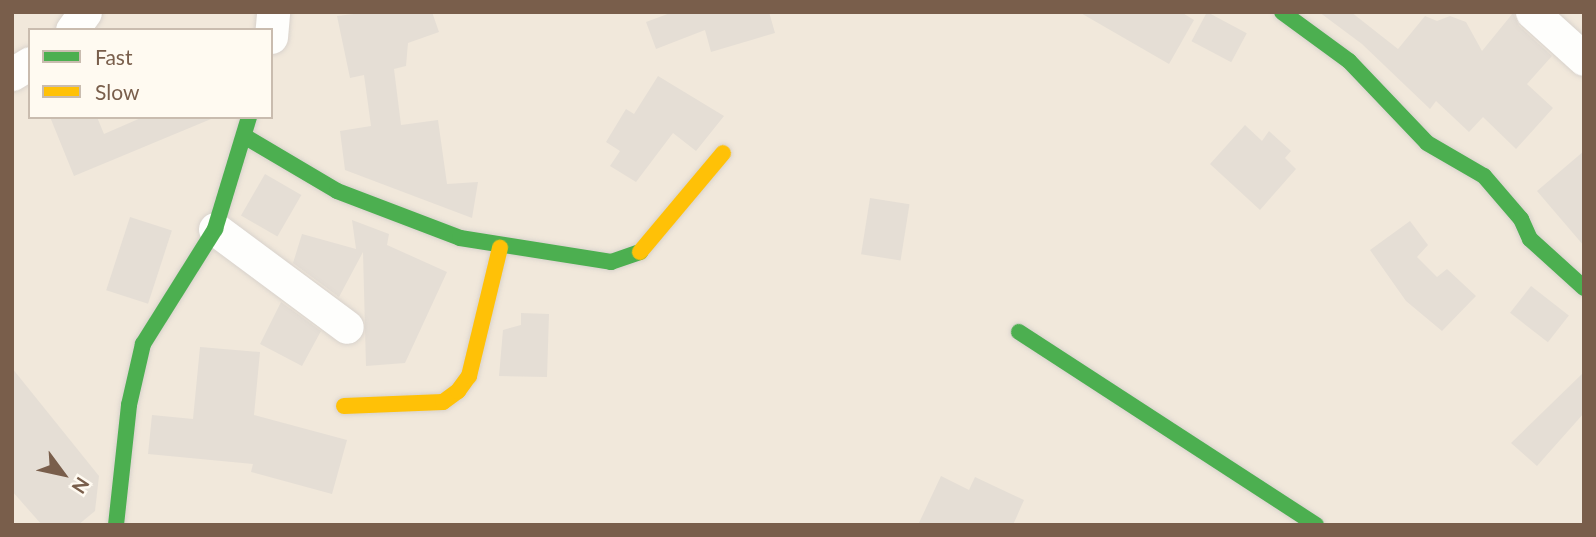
<!DOCTYPE html>
<html>
<head>
<meta charset="utf-8">
<style>
	body { margin:0 }
	#map { position:relative; width:1596px; height:537px; overflow:hidden; background:#f8f5ee; font-family:Lato,sans-serif }
	div>[style] { position:absolute }
	.residential>* { inset:0; background:#f1e8db }
	.building>* { inset:0; background:#e5ded5; transform-origin:0 0 }
	.roads { filter:drop-shadow(0 0 2px #d8d2cc) drop-shadow(0 0 2px #d8d2cc) }
	.street>* { height:33px; margin:-16.5px; padding:0 16.5px; transform-origin:16.5px; border-radius:16.5px; background:#fefefc }
	.fast>* { height:16px; margin:-8px; padding:0 8px; transform-origin:8px; border-radius:8px; background:#4caf50 }
	.slow>* { height:16px; margin:-8px; padding:0 8px; transform-origin:8px; border-radius:8px; background:#ffc107 }
	span { translate:-50% -50%; white-space:nowrap; text-align:center; line-height:1.15; -webkit-text-stroke:6px #fffaf1; paint-order:stroke }
	.frame { position:absolute; inset:0; border:14px solid #795e4b; pointer-events:none }
	.legend { position:absolute; left:28px; top:28px; width:245px; height:91px; box-sizing:border-box; background:#fffaf1; border:2px solid #c9bcaf; margin:0; padding:9px 12px; list-style:none; font-size:21px; color:#795e4b }
	.legend li { display:flex; align-items:center; gap:14px; height:35px }
	.legend b { width:35px; border:2px solid #c9bcaf }
	.north { position:absolute; left:28px; top:439px; width:70px; height:70px; -webkit-text-stroke:5px #fffaf1; paint-order:stroke; rotate:123deg; font-size:19px; font-weight:700; line-height:28px; text-align:center; color:#795e4b }
	.north::after { content:''; display:block; margin:auto; width:24px; height:32px; background:#795e4b; clip-path:polygon(50% 0,100% 100%,50% 72%,0 100%) }
</style>
</head>
<body>
<div id="map">
	<div class="residential">
		<div style="clip-path:polygon(evenodd,12px 12px,1584px 12px,1584px 525px,12px 525px,12px 12px,30px 30px,271px 30px,271px 117px,30px 117px,30px 30px)"></div>
	</div>
	<div class="building">
		<div style="clip-path:polygon(370px 12px,432px 12px,439px 32px,408px 43px,406px 66px,394px 69px,401px 125px,438px 120px,447px 184px,478px 182px,472px 218px,345px 170px,340px 131px,371px 126px,364px 75px,350px 78px,337px 16px)"></div>
		<div style="clip-path:polygon(673px 12px,769px 12px,775px 33px,711px 52px,705px 30px,656px 49px,646px 22px)"></div>
		<div style="clip-path:polygon(1079px 12px,1181px 12px,1194px 20px,1169px 64px)"></div>
		<div style="left:1207px;top:12px;width:45px;height:33px;rotate:28deg"></div>
		<div style="clip-path:polygon(1319px 12px,1351px 12px,1398px 49px,1425px 16px,1437px 21px,1450px 16px,1466px 22px,1482px 51px,1513px 13px,1519px 26px,1552px 56px,1527px 84px,1553px 108px,1516px 149px,1483px 117px,1469px 132px,1436px 101px,1430px 109px,1362px 44px)"></div>
		<div style="clip-path:polygon(658px 76px,724px 116px,696px 151px,673px 133px,636px 182px,610px 166px,620px 151px,606px 142px,626px 109px,634px 114px)"></div>
		<div style="clip-path:polygon(50px 117px,97px 117px,104px 134px,143px 117px,211px 119px,74px 176px)"></div>
		<div style="clip-path:polygon(1245px 125px,1262px 141px,1269px 131px,1291px 151px,1285px 158px,1296px 169px,1260px 210px,1210px 164px)"></div>
		<div style="clip-path:polygon(1584px 151px,1584px 246px,1537px 191px)"></div>
		<div style="left:265px;top:174px;width:42px;height:48px;rotate:30deg"></div>
		<div style="left:870px;top:198px;width:40px;height:57px;rotate:9deg"></div>
		<div style="left:130px;top:217px;width:44px;height:77px;rotate:18deg"></div>
		<div style="clip-path:polygon(352px 220px,389px 234px,387px 245px,447px 272px,405px 363px,366px 366px,363px 252px,339px 297px,293px 263px,302px 234px,356px 249px)"></div>
		<div style="clip-path:polygon(1410px 221px,1428px 245px,1417px 257px,1437px 277px,1447px 269px,1476px 296px,1442px 331px,1406px 301px,1370px 250px)"></div>
		<div style="left:1531px;top:286px;width:48px;height:34px;rotate:38deg"></div>
		<div style="clip-path:polygon(281px 302px,321px 331px,302px 366px,260px 344px)"></div>
		<div style="clip-path:polygon(521px 313px,549px 314px,547px 377px,499px 376px,503px 330px,521px 325px)"></div>
		<div style="clip-path:polygon(200px 347px,260px 352px,254px 415px,347px 440px,332px 494px,251px 472px,253px 464px,148px 454px,152px 415px,193px 419px)"></div>
		<div style="clip-path:polygon(12px 368px,99px 476px,95px 511px,78px 525px,42px 525px,12px 491px)"></div>
		<div style="clip-path:polygon(1584px 372px,1584px 413px,1537px 466px,1511px 443px)"></div>
		<div style="clip-path:polygon(941px 476px,969px 490px,975px 477px,1024px 500px,1013px 525px,918px 525px)"></div>
	</div>
	<div class="roads">
		<div class="street">
			<div style="left:1532px;top:12px;width:70px;rotate:42.1deg"></div>
			<div style="left:72px;top:30px;width:22px;rotate:-54deg"></div>
			<div style="left:271px;top:37px;width:25px;rotate:-85deg"></div>
			<div style="left:12px;top:74px;width:21px;rotate:-31deg"></div>
			<div style="left:215px;top:229px;width:164px;rotate:36.6deg"></div>
		</div>
		<div class="fast">
			<div style="left:1282px;top:12px;width:83px;rotate:36.2deg"></div>
			<div style="left:1349px;top:61px;width:113px;rotate:46.4deg"></div>
			<div style="left:1427px;top:143px;width:66px;rotate:30.1deg"></div>
			<div style="left:1484px;top:176px;width:57px;rotate:49.3deg"></div>
			<div style="left:1521px;top:219px;width:22px;rotate:66deg"></div>
			<div style="left:1530px;top:239px;width:73px;rotate:42.2deg"></div>
			<div style="left:244px;top:136px;width:108px;rotate:30.6deg"></div>
			<div style="left:337px;top:191px;width:132px;rotate:20.9deg"></div>
			<div style="left:460px;top:238px;width:153px;rotate:9deg"></div>
			<div style="left:611px;top:262px;width:31px;rotate:-19deg"></div>
			<div style="left:1019px;top:332px;width:354px;rotate:33deg"></div>
			<div style="left:116px;top:525px;width:121px;rotate:-83.8deg"></div>
			<div style="left:129px;top:405px;width:63px;rotate:-77.1deg"></div>
			<div style="left:143px;top:344px;width:136px;rotate:-57.9deg"></div>
			<div style="left:215px;top:229px;width:117px;rotate:-73.1deg"></div>
		</div>
		<div class="slow">
			<div style="left:640px;top:252px;width:129px;rotate:-50deg"></div>
			<div style="left:344px;top:406px;width:99px;rotate:-2.3deg"></div>
			<div style="left:443px;top:402px;width:19px;rotate:-36deg"></div>
			<div style="left:458px;top:391px;width:19px;rotate:-54deg"></div>
			<div style="left:469px;top:376px;width:132px;rotate:-76.4deg"></div>
		</div>
	</div>
	<div class="frame"></div>
	<ul class="legend">
	<li><b style="height:9px;background:#4caf50"></b>Fast</li>
	<li><b style="height:9px;background:#ffc107"></b>Slow</li>
	</ul>
	<div class="north">N</div>
</div>
</body>
</html>
